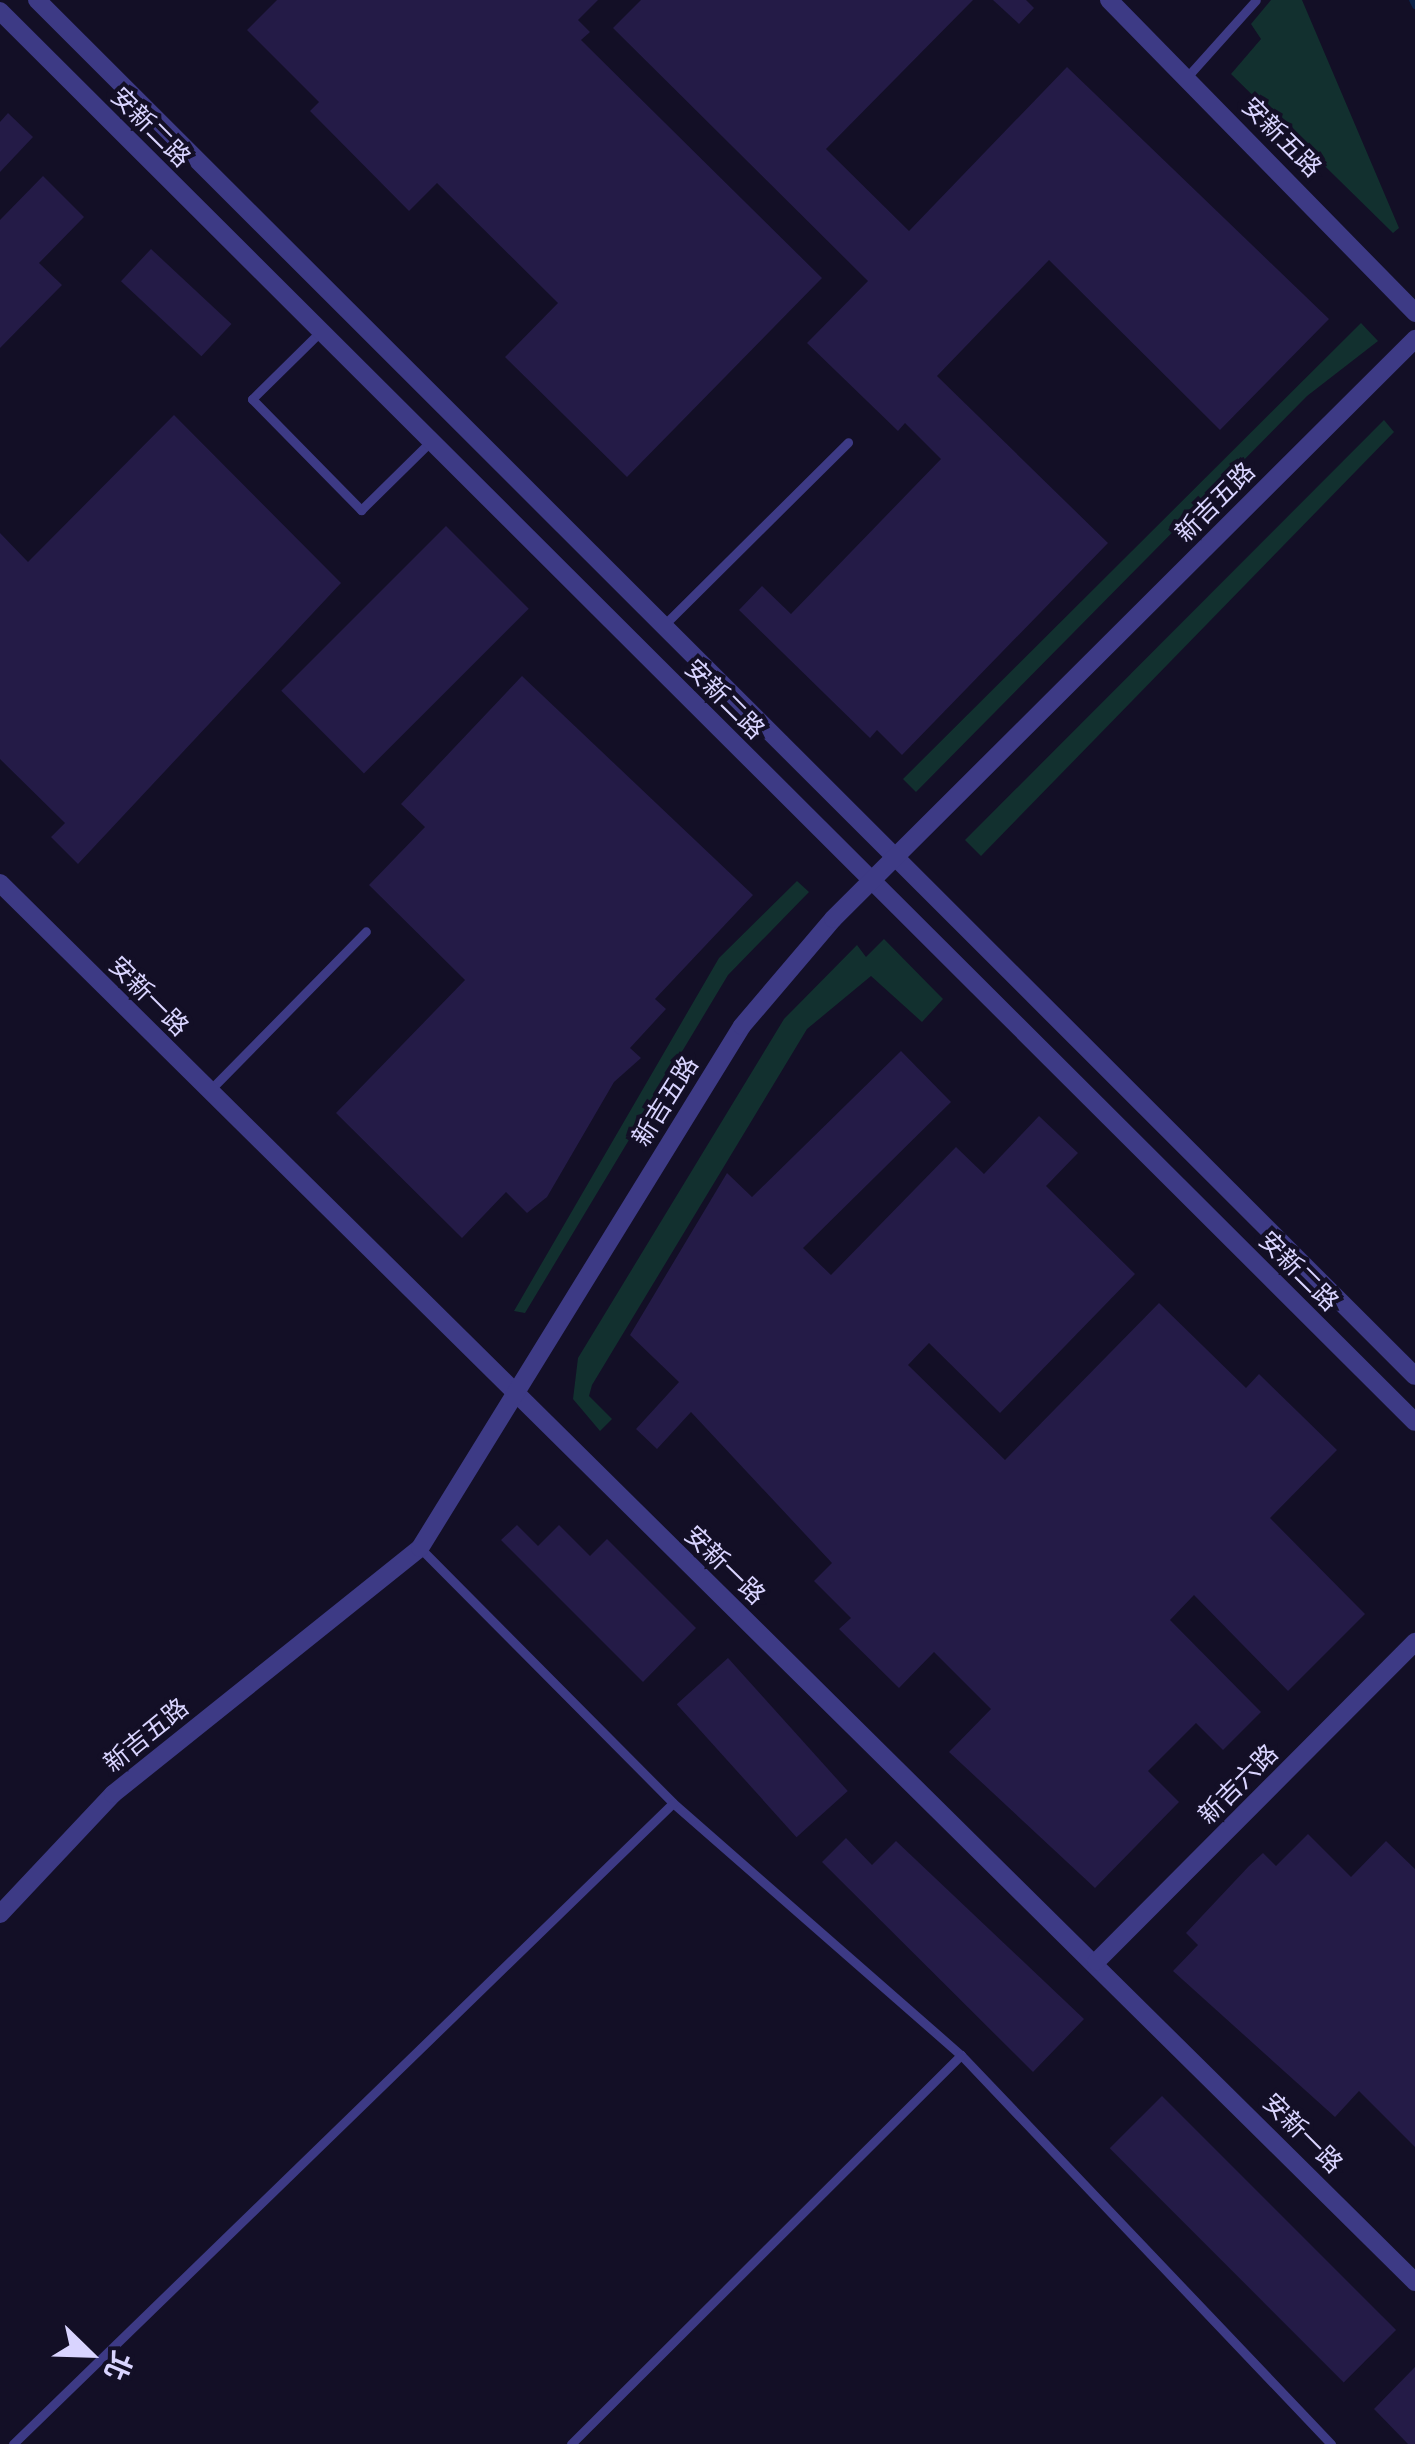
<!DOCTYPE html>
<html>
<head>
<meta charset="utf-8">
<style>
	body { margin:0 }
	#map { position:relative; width:1415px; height:2444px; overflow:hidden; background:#130f26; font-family:Arial,"Noto Sans TC",sans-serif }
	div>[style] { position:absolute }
	.green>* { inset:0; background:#12302f }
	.stream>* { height:6px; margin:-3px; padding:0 3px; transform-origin:3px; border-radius:3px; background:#0c2248 }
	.building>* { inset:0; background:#241b47; transform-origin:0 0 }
	.service>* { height:9px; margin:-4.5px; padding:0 4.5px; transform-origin:4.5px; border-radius:4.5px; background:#3d3a85 }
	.minor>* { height:18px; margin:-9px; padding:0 9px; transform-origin:9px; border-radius:9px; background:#3d3a85 }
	span { translate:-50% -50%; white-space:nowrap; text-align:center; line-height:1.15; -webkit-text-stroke:8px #130f26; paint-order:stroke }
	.street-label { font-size:25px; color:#d9d4ff }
	.north { position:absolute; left:40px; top:2304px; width:100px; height:100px; -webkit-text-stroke:8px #130f26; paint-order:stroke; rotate:113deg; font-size:28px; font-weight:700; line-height:40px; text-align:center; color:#d9d4ff }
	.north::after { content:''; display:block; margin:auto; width:35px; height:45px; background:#d9d4ff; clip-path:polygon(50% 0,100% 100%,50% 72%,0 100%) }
</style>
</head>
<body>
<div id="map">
	<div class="green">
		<div style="clip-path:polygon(1271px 0,1302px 0,1399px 228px,1393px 233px,1231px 74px,1261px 39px,1251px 24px)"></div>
		<div style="clip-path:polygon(1361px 323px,1378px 341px,1307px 396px,916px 792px,903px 779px)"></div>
		<div style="clip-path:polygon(1384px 420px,1394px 432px,981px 856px,965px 840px)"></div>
		<div style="clip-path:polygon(797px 881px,809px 892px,728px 975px,525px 1313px,514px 1311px,719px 958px)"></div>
		<div style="clip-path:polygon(884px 939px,943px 999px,922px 1022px,871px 976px,807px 1029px,592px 1385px,589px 1396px,612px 1419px,600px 1431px,573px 1399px,578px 1358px,784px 1019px,857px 945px,866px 957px)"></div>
	</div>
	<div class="stream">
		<div style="left:1412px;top:0;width:7px;rotate:63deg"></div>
	</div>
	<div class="building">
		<div style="clip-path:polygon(277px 0,598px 0,578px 20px,590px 32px,581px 40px,822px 278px,627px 477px,505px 357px,558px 303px,437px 183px,409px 211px,310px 111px,319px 102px,247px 30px)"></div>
		<div style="clip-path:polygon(641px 0,973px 0,826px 149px,909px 231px,1067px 67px,1329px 319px,1220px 430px,1049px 260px,937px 376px,1108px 543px,902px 755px,877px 730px,870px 738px,739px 610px,762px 586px,791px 614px,941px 459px,905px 423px,898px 431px,807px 343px,868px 281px,613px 28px)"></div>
		<div style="clip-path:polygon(993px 0,1026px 0,1034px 8px,1019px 24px)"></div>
		<div style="clip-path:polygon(8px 113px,33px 137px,0 172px,0 122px)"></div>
		<div style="clip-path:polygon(43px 176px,84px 217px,39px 263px,62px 285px,0 348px,0 220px)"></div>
		<div style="left:151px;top:249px;width:110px;height:44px;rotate:43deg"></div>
		<div style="clip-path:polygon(174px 415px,341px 583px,78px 864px,51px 837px,65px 823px,0 759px,0 533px,28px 562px)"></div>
		<div style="left:446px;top:526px;width:117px;height:233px;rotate:45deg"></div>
		<div style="clip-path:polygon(522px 676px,753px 895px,655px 999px,666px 1009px,630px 1048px,641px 1058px,614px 1082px,547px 1197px,527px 1213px,506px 1192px,462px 1238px,336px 1113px,465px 980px,369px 885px,425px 827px,401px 804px)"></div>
		<div style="clip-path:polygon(901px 1051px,951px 1102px,803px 1248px,831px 1275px,956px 1147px,984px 1174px,1039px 1116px,1078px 1153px,1046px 1186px,1135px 1274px,1000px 1413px,929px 1343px,908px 1365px,1005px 1460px,1159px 1303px,1246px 1388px,1259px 1374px,1337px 1450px,1270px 1518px,1365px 1614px,1288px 1691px,1194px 1595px,1170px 1620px,1261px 1712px,1223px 1750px,1196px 1723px,1148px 1771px,1179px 1802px,1095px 1888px,949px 1752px,991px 1709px,934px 1652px,899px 1688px,839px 1629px,851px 1618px,814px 1581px,832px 1563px,691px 1412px,657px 1449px,636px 1429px,679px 1382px,630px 1335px,727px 1173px,752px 1197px)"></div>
		<div style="clip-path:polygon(517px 1525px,538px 1546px,559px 1525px,590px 1556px,607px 1539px,696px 1628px,643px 1682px,501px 1540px)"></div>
		<div style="left:728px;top:1658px;width:179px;height:69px;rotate:48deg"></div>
		<div style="clip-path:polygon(1308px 1834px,1351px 1877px,1386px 1841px,1415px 1869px,1415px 2147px,1359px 2091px,1335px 2117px,1173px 1971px,1198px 1945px,1186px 1933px,1249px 1866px,1263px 1853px,1276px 1866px)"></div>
		<div style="clip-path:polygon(846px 1838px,872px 1865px,896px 1841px,1084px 2019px,1033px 2072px,822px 1862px)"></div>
		<div style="left:1162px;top:2096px;width:331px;height:74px;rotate:45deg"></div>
		<div style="clip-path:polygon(1415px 2367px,1415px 2444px,1408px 2444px,1374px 2409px)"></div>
	</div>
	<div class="service">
		<div style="left:1187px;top:77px;width:103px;rotate:-48.1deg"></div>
		<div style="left:321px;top:331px;width:97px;rotate:135.4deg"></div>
		<div style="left:252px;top:399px;width:156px;rotate:45.5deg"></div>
		<div style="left:361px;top:510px;width:98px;rotate:-44.6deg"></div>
		<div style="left:665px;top:624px;width:258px;rotate:-44.8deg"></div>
		<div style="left:211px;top:1089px;width:221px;rotate:-45.5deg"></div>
		<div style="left:420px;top:1548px;width:359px;rotate:45.2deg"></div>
		<div style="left:673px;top:1803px;width:383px;rotate:41.2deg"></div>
		<div style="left:961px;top:2055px;width:537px;rotate:46.43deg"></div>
		<div style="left:13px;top:2444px;width:920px;rotate:-44.16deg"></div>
		<div style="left:571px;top:2444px;width:551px;rotate:-44.93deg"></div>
	</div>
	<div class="minor">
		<div style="left:37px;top:0;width:1947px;rotate:44.96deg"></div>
		<div style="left:1109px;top:0;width:438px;rotate:45.6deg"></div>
		<div style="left:0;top:11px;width:1998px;rotate:44.92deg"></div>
		<div style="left:0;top:883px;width:1990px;rotate:44.67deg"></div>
		<div style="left:0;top:1914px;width:165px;rotate:-46.7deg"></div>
		<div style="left:113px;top:1794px;width:393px;rotate:-38.7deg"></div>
		<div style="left:420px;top:1548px;width:613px;rotate:-58.33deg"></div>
		<div style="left:742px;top:1026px;width:140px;rotate:-49.6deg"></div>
		<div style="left:833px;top:919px;width:822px;rotate:-44.9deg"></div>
		<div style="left:1096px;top:1962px;width:452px;rotate:-45.1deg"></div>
	</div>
	<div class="street-label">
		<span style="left:151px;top:127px;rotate:45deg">安新二路</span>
		<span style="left:1282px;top:137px;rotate:45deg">安新五路</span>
		<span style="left:1215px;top:502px;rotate:-45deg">新吉五路</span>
		<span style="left:725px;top:699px;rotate:45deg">安新二路</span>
		<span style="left:149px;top:996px;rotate:45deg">安新一路</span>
		<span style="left:665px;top:1101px;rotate:-58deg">新吉五路</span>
		<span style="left:1299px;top:1271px;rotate:45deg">安新二路</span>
		<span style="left:725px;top:1565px;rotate:44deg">安新一路</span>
		<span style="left:146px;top:1735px;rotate:-39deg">新吉五路</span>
		<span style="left:1238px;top:1784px;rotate:-45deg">新吉六路</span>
		<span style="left:1303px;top:2133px;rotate:45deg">安新一路</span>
	</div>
	<div class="north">北</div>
</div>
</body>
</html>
